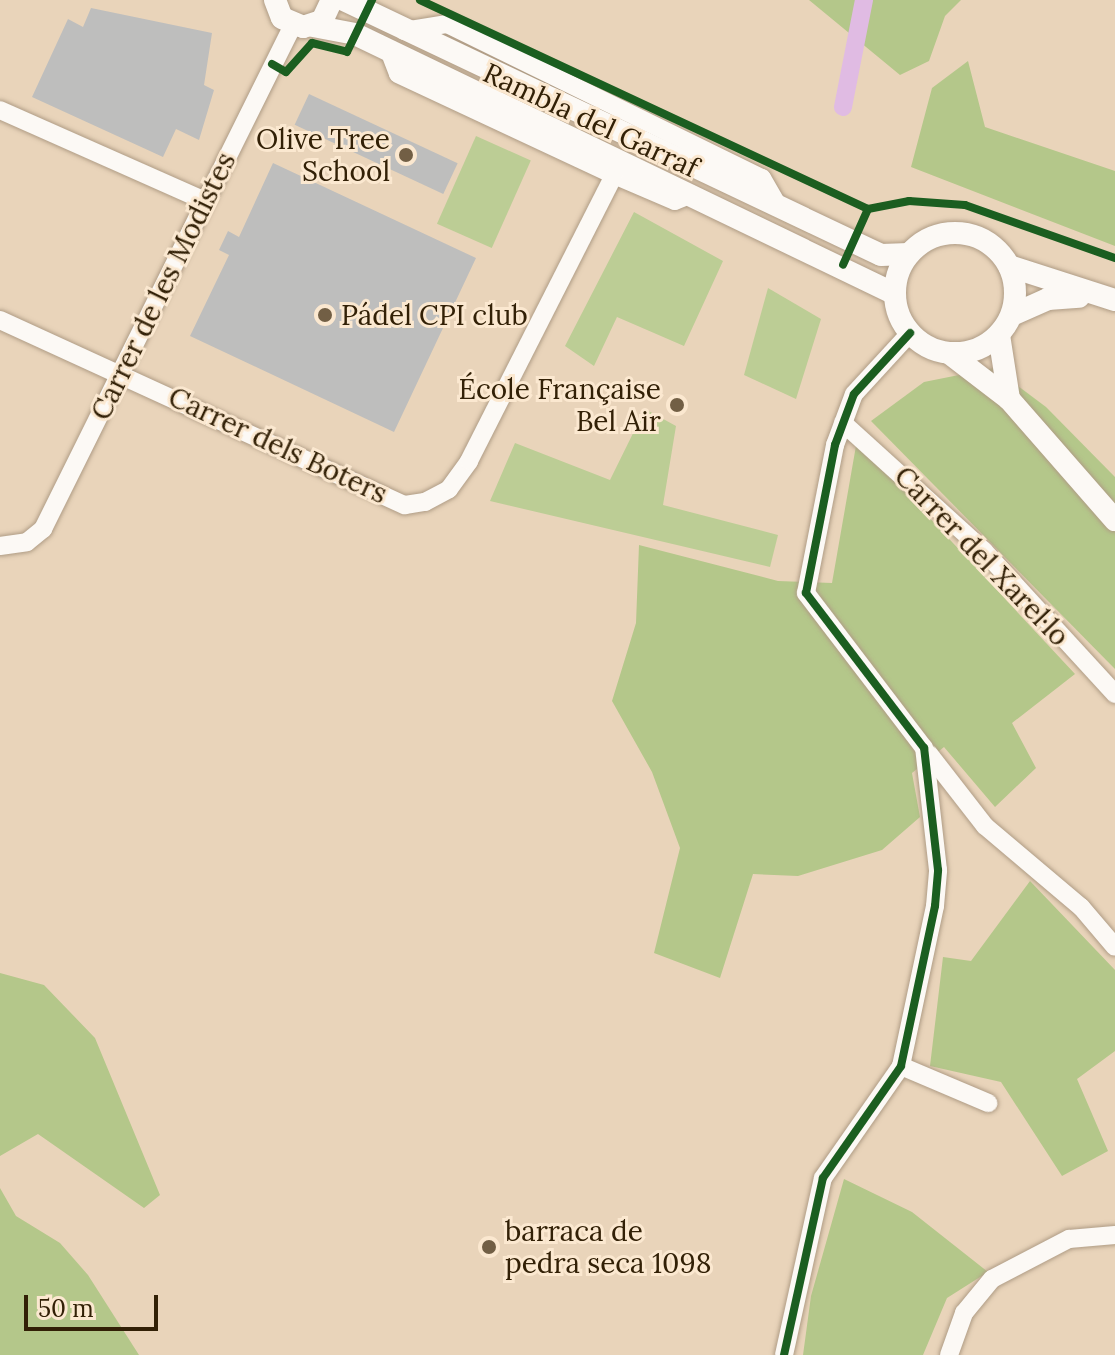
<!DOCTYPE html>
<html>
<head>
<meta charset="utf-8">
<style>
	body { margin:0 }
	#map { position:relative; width:1115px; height:1355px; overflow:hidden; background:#e9d4ba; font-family:Lora,serif }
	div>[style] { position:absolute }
	.green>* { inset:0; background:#bccd95; transform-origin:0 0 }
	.forest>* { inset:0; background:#b4c78a }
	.canal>* { height:18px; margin:-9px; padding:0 9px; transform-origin:9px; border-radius:9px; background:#e0bbe3 }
	.building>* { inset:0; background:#bebebd; transform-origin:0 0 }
	.roads { filter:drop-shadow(0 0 2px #af9c85) drop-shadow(0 0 2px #af9c85) }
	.minor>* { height:18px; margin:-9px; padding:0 9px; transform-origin:9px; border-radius:9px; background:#fcf9f5 }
	.tertiary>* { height:22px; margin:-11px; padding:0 11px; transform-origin:11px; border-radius:11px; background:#fcf9f5 }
	.tertiary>.ring { margin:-11px; padding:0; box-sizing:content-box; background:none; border:22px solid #fcf9f5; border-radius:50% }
	.cycleway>* { height:8px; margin:-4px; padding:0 4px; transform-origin:4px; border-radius:4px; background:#1b5e20 }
	.dots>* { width:22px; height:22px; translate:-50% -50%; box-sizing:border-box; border:4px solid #fbe8d0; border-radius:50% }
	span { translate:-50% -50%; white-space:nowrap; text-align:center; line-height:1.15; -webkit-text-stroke:6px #fbe8d0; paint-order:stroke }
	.street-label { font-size:28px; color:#322006 }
	.poi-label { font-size:28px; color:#322006 }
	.right { translate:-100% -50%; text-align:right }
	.left { translate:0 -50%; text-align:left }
	.scale { position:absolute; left:24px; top:1295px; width:134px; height:36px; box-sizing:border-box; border:4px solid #322006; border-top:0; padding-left:10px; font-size:24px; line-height:28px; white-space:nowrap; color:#322006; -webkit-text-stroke:6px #fbe8d0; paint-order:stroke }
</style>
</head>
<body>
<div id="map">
	<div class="green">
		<div style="left:476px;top:136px;width:60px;height:96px;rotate:24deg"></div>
		<div style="clip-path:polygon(634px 212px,723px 261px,684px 346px,617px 317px,594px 366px,565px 346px)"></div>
		<div style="clip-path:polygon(768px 288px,821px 319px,796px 399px,744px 375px)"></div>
		<div style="clip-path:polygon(645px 409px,676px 426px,663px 505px,778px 535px,770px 567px,490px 501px,515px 443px,610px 480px)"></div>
	</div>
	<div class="forest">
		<div style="clip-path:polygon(809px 0,961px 0,945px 16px,929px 61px,900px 75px)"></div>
		<div style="clip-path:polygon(968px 61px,985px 127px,1115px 171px,1115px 246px,911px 167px,932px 88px)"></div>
		<div style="clip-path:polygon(994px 368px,1046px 407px,1115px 477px,1115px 669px,871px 421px,924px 382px)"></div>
		<div style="clip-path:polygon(857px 440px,1075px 674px,1012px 723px,1036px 768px,995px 807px,944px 747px,912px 773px,920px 817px,882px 850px,798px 876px,753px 874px,720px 978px,654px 953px,680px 848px,652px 772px,612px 701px,636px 623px,639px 545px,778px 581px,832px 583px)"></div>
		<div style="clip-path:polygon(1030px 881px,1115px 970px,1115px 1051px,1077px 1079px,1108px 1151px,1062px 1176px,1001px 1082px,930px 1066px,943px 957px,971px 961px)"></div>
		<div style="clip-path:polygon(0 973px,44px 985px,95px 1038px,160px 1195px,144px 1208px,38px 1134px,0 1156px)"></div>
		<div style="clip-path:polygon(844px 1179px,912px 1212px,988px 1272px,947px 1298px,923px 1355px,803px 1355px,811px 1296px)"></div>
		<div style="clip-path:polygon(0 1188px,16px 1216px,60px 1243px,88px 1275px,139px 1355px,0 1355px)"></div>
	</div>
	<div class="canal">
		<div style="left:843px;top:107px;width:109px;rotate:-78.9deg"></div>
	</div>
	<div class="building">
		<div style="clip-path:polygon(91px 8px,212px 33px,204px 85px,214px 90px,199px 140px,176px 129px,163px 157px,32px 97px,68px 19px,83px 27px)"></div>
		<div style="left:309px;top:94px;width:164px;height:34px;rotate:25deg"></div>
		<div style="clip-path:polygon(273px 163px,476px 258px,394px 432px,190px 336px,229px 255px,219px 250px,228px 231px,239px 237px)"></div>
	</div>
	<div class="roads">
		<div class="minor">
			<div style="left:404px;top:31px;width:44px;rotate:-9.2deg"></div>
			<div style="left:447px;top:24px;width:351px;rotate:26.1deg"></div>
			<div style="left:762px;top:178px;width:34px;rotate:60deg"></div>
			<div style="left:390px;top:53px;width:22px;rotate:69deg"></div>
			<div style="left:398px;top:74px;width:238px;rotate:25.1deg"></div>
			<div style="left:614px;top:175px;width:66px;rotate:23.1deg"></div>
			<div style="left:675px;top:201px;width:18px;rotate:-22deg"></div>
			<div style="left:0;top:110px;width:224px;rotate:23.9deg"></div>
			<div style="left:0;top:320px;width:445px;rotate:24.6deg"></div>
			<div style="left:405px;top:505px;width:20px;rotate:-9deg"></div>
			<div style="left:425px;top:502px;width:27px;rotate:-28deg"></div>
			<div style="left:449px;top:489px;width:34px;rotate:-54deg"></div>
			<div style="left:469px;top:461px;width:321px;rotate:-63.1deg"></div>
			<div style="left:843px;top:423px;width:190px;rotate:42.2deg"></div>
			<div style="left:984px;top:551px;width:194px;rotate:47.5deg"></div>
			<div style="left:0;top:546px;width:27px;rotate:-8deg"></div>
			<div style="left:27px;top:542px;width:21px;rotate:-39deg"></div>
			<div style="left:43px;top:529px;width:563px;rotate:-63.62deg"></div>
			<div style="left:929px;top:754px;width:91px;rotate:52.1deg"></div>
			<div style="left:985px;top:826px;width:126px;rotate:40.2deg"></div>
			<div style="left:1081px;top:907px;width:52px;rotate:49.6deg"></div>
			<div style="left:901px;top:1066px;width:95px;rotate:23deg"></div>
			<div style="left:784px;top:1355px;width:181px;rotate:-77.6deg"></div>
			<div style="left:823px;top:1178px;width:136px;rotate:-55.1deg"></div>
			<div style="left:901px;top:1066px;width:164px;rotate:-78deg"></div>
			<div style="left:935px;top:906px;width:36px;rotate:-85deg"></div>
			<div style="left:938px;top:870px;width:123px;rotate:-96.5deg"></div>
			<div style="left:924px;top:748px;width:195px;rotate:-127.3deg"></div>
			<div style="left:806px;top:593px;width:151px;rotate:-78.9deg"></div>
			<div style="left:835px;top:445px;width:54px;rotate:-69.6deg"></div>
			<div style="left:854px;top:394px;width:83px;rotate:-47.4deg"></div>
			<div style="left:949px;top:1355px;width:45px;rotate:-70.3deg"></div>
			<div style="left:964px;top:1313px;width:44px;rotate:-50.5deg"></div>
			<div style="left:992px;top:1279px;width:87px;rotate:-27.5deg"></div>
			<div style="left:1069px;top:1239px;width:46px;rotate:-5deg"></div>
		</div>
		<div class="tertiary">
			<div style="left:275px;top:0;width:19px;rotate:69deg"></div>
			<div style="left:282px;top:18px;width:23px;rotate:23deg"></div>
			<div style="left:303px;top:27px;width:20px;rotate:-18deg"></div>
			<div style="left:322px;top:21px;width:23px;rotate:-65deg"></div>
			<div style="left:344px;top:0;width:594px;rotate:25.4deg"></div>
			<div style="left:881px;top:255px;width:28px;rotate:-2deg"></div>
			<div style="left:313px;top:26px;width:43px;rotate:10.8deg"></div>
			<div style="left:355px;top:34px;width:599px;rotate:25.71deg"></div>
			<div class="ring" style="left:895px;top:233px;width:98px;height:98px"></div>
			<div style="left:1009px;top:266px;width:111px;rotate:17.8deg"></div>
			<div style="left:1012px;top:315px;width:39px;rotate:-24deg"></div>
			<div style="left:1048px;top:299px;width:31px;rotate:-4deg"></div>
			<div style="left:999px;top:335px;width:65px;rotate:81.1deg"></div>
			<div style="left:949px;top:353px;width:76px;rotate:37.5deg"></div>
			<div style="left:1009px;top:399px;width:161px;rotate:48.8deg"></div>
		</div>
	</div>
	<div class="cycleway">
		<div style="left:420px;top:0;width:494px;rotate:25deg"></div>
		<div style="left:868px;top:209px;width:61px;rotate:114.1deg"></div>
		<div style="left:272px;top:64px;width:16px;rotate:30deg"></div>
		<div style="left:286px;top:72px;width:39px;rotate:-48deg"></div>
		<div style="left:312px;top:43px;width:36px;rotate:14deg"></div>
		<div style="left:347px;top:52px;width:58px;rotate:-64.3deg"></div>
		<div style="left:868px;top:209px;width:42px;rotate:-11deg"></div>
		<div style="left:909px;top:201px;width:56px;rotate:4.1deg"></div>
		<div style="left:965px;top:205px;width:159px;rotate:19.5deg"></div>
		<div style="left:784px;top:1355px;width:181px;rotate:-77.6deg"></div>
		<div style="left:823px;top:1178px;width:136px;rotate:-55.1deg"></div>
		<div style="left:901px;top:1066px;width:164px;rotate:-78deg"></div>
		<div style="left:935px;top:906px;width:36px;rotate:-85deg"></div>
		<div style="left:938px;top:870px;width:123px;rotate:-96.5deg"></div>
		<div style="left:924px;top:748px;width:195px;rotate:-127.3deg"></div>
		<div style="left:806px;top:593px;width:151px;rotate:-78.9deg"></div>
		<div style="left:835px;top:445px;width:54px;rotate:-69.6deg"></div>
		<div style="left:854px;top:394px;width:83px;rotate:-47.4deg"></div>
	</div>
	<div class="dots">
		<div style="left:406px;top:155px;background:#725f45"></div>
		<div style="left:325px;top:315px;background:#725f45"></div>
		<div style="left:677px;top:405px;background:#725f45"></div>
		<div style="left:489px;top:1247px;background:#725f45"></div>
	</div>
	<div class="street-label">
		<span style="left:591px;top:120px;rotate:25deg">Rambla del Garraf</span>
		<span style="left:163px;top:286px;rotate:-64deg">Carrer de les Modistes</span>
		<span style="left:278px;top:445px;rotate:25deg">Carrer dels Boters</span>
		<span style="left:982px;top:556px;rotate:46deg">Carrer del Xarel·lo</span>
	</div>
	<div class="poi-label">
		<span class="right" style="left:390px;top:155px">Olive Tree<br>School</span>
		<span class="left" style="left:341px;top:315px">Pádel CPI club</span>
		<span class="right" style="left:661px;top:405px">École Française<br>Bel Air</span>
		<span class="left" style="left:505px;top:1247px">barraca de<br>pedra seca 1098</span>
	</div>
	<div class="scale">50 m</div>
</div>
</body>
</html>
